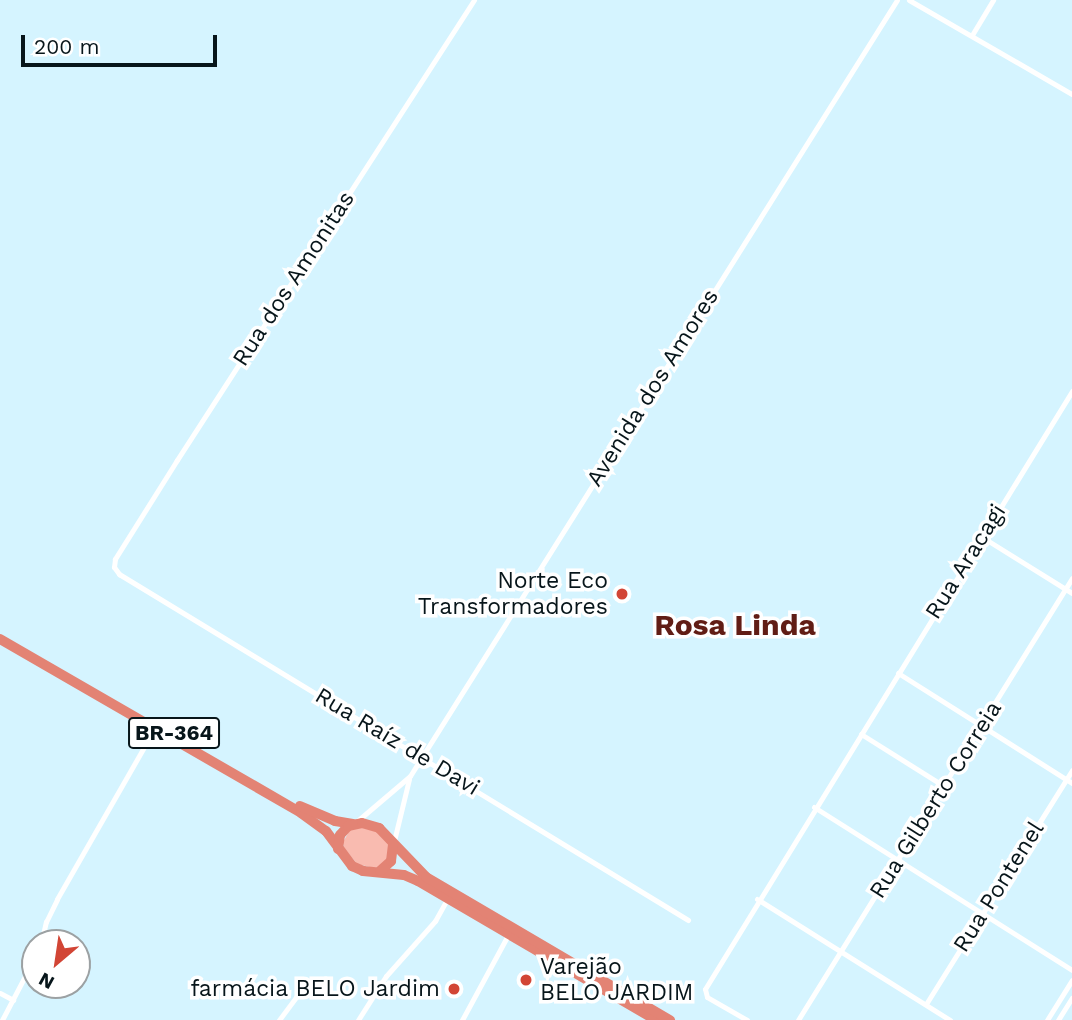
<!DOCTYPE html>
<html>
<head>
<meta charset="utf-8">
<style>
	body { margin:0 }
	#map { position:relative; width:1072px; height:1020px; overflow:hidden; background:#d5f4ff; font-family:"Work Sans",sans-serif }
	div>[style] { position:absolute }
	.green>* { inset:0; background:#f9bbb0 }
	.street>* { height:5px; margin:-2.5px; padding:0 2.5px; transform-origin:2.5px; border-radius:2.5px; background:#fff }
	.highway>* { height:10px; margin:-5px; padding:0 5px; transform-origin:5px; border-radius:5px; background:#e38374 }
	.dots>* { width:19px; height:19px; translate:-50% -50%; box-sizing:border-box; border:4px solid #fff; border-radius:50% }
	span { translate:-50% -50%; white-space:nowrap; text-align:center; line-height:1.15; -webkit-text-stroke:7px #fff; paint-order:stroke }
	.shield-label span { padding:2px 5px; background:#fff; border:2px solid; border-radius:5px; -webkit-text-stroke-width:0 }
	.shield-label { font-size:21px; color:#07151a; font-weight:700 }
	.street-label { font-size:23px; color:#07151a }
	.poi-label { font-size:23px; color:#07151a }
	.right { translate:-100% -50%; text-align:right }
	.left { translate:0 -50%; text-align:left }
	.district-label { font-size:30px; color:#611d15; font-weight:700 }
	.north { position:absolute; left:21px; top:929px; width:70px; height:70px; box-sizing:border-box; background:#fff; border:2px solid #9ca1a3; border-radius:50%; rotate:209deg; font-size:19px; font-weight:700; line-height:28px; text-align:center; color:#07151a }
	.north::after { content:''; display:block; margin:auto; width:24px; height:32px; background:#d24535; clip-path:polygon(50% 0,100% 100%,50% 72%,0 100%) }
	.scale { position:absolute; left:21px; top:35px; width:196px; height:32px; box-sizing:border-box; border:4px solid #07151a; border-top:0; padding-left:9px; font-size:21px; line-height:24px; white-space:nowrap; color:#07151a; -webkit-text-stroke:5px #fff; paint-order:stroke }
</style>
</head>
<body>
<div id="map">
	<div class="green">
		<div style="clip-path:polygon(368px 827px,387px 837px,390px 853px,382px 866px,374px 868px,357px 864px,344px 848px,343px 842px,351px 828px)"></div>
	</div>
	<div class="street">
		<div style="left:474px;top:0;width:548px;rotate:122.85deg"></div>
		<div style="left:177px;top:460px;width:117px;rotate:122.1deg"></div>
		<div style="left:115px;top:559px;width:8px;rotate:97deg"></div>
		<div style="left:114px;top:567px;width:9px;rotate:54deg"></div>
		<div style="left:119px;top:574px;width:666px;rotate:31.3deg"></div>
		<div style="left:909px;top:0;width:188px;rotate:30deg"></div>
		<div style="left:972px;top:35px;width:41px;rotate:-59deg"></div>
		<div style="left:982px;top:537px;width:106px;rotate:31.9deg"></div>
		<div style="left:898px;top:673px;width:206px;rotate:32.3deg"></div>
		<div style="left:861px;top:734px;width:98px;rotate:32.1deg"></div>
		<div style="left:814px;top:807px;width:305px;rotate:32.3deg"></div>
		<div style="left:356px;top:822px;width:71px;rotate:-40.4deg"></div>
		<div style="left:410px;top:776px;width:916px;rotate:-57.89deg"></div>
		<div style="left:394px;top:841px;width:64px;rotate:-76.4deg"></div>
		<div style="left:757px;top:899px;width:228px;rotate:32.1deg"></div>
		<div style="left:41px;top:943px;width:22px;rotate:-77deg"></div>
		<div style="left:46px;top:922px;width:25px;rotate:-64deg"></div>
		<div style="left:57px;top:899px;width:197px;rotate:-60.2deg"></div>
		<div style="left:0;top:993px;width:15px;rotate:28deg"></div>
		<div style="left:926px;top:1004px;width:276px;rotate:-58deg"></div>
		<div style="left:2px;top:1020px;width:71px;rotate:-62.4deg"></div>
		<div style="left:279px;top:1020px;width:44px;rotate:-53.4deg"></div>
		<div style="left:358px;top:1020px;width:52px;rotate:-57.5deg"></div>
		<div style="left:386px;top:976px;width:74px;rotate:-48.3deg"></div>
		<div style="left:435px;top:921px;width:25px;rotate:-61deg"></div>
		<div style="left:462px;top:1020px;width:97px;rotate:-61.6deg"></div>
		<div style="left:747px;top:1020px;width:46px;rotate:-150.1deg"></div>
		<div style="left:707px;top:997px;width:8px;rotate:-104deg"></div>
		<div style="left:705px;top:989px;width:702px;rotate:-58.46deg"></div>
		<div style="left:798px;top:1020px;width:520px;rotate:-58.2deg"></div>
		<div style="left:1047px;top:1020px;width:47px;rotate:-58deg"></div>
		<div style="left:1058px;top:1020px;width:26px;rotate:-58deg"></div>
	</div>
	<div class="highway">
		<div style="left:0;top:639px;width:348px;rotate:30deg"></div>
		<div style="left:301px;top:813px;width:31px;rotate:36deg"></div>
		<div style="left:326px;top:831px;width:44px;rotate:53.4deg"></div>
		<div style="left:352px;top:866px;width:12px;rotate:24deg"></div>
		<div style="left:363px;top:871px;width:41px;rotate:5.6deg"></div>
		<div style="left:404px;top:875px;width:15px;rotate:23deg"></div>
		<div style="left:418px;top:881px;width:276px;rotate:30.3deg"></div>
		<div style="left:300px;top:806px;width:38px;rotate:23deg"></div>
		<div style="left:335px;top:821px;width:18px;rotate:9deg"></div>
		<div style="left:338px;top:849px;width:14px;rotate:-82deg"></div>
		<div style="left:340px;top:835px;width:12px;rotate:-48deg"></div>
		<div style="left:348px;top:826px;width:14px;rotate:-12deg"></div>
		<div style="left:362px;top:823px;width:18px;rotate:16deg"></div>
		<div style="left:379px;top:828px;width:68px;rotate:46.2deg"></div>
		<div style="left:426px;top:877px;width:283px;rotate:30.4deg"></div>
		<div style="left:380px;top:871px;width:15px;rotate:-42deg"></div>
		<div style="left:391px;top:861px;width:17px;rotate:-83deg"></div>
	</div>
	<div class="dots">
		<div style="left:622px;top:594px;background:#d24535"></div>
		<div style="left:526px;top:980px;background:#d24535"></div>
		<div style="left:454px;top:989px;background:#d24535"></div>
	</div>
	<div class="shield-label">
		<span style="left:174px;top:733px">BR-364</span>
	</div>
	<div class="street-label">
		<span style="left:294px;top:279px;rotate:-57deg">Rua dos Amonitas</span>
		<span style="left:653px;top:388px;rotate:-58deg">Avenida dos Amores</span>
		<span style="left:966px;top:562px;rotate:-58deg">Rua Aracagi</span>
		<span style="left:397px;top:742px;rotate:31deg">Rua Raíz de Davi</span>
		<span style="left:936px;top:800px;rotate:-58deg">Rua Gilberto Correia</span>
		<span style="left:999px;top:887px;rotate:-58deg">Rua Pontenel</span>
	</div>
	<div class="poi-label">
		<span class="right" style="left:608px;top:594px">Norte Eco<br>Transformadores</span>
		<span class="left" style="left:540px;top:980px">Varejão<br>BELO JARDIM</span>
		<span class="right" style="left:440px;top:989px">farmácia BELO Jardim</span>
	</div>
	<div class="district-label">
		<span style="left:735px;top:625px">Rosa Linda</span>
	</div>
	<div class="north">N</div>
	<div class="scale">200 m</div>
</div>
</body>
</html>
